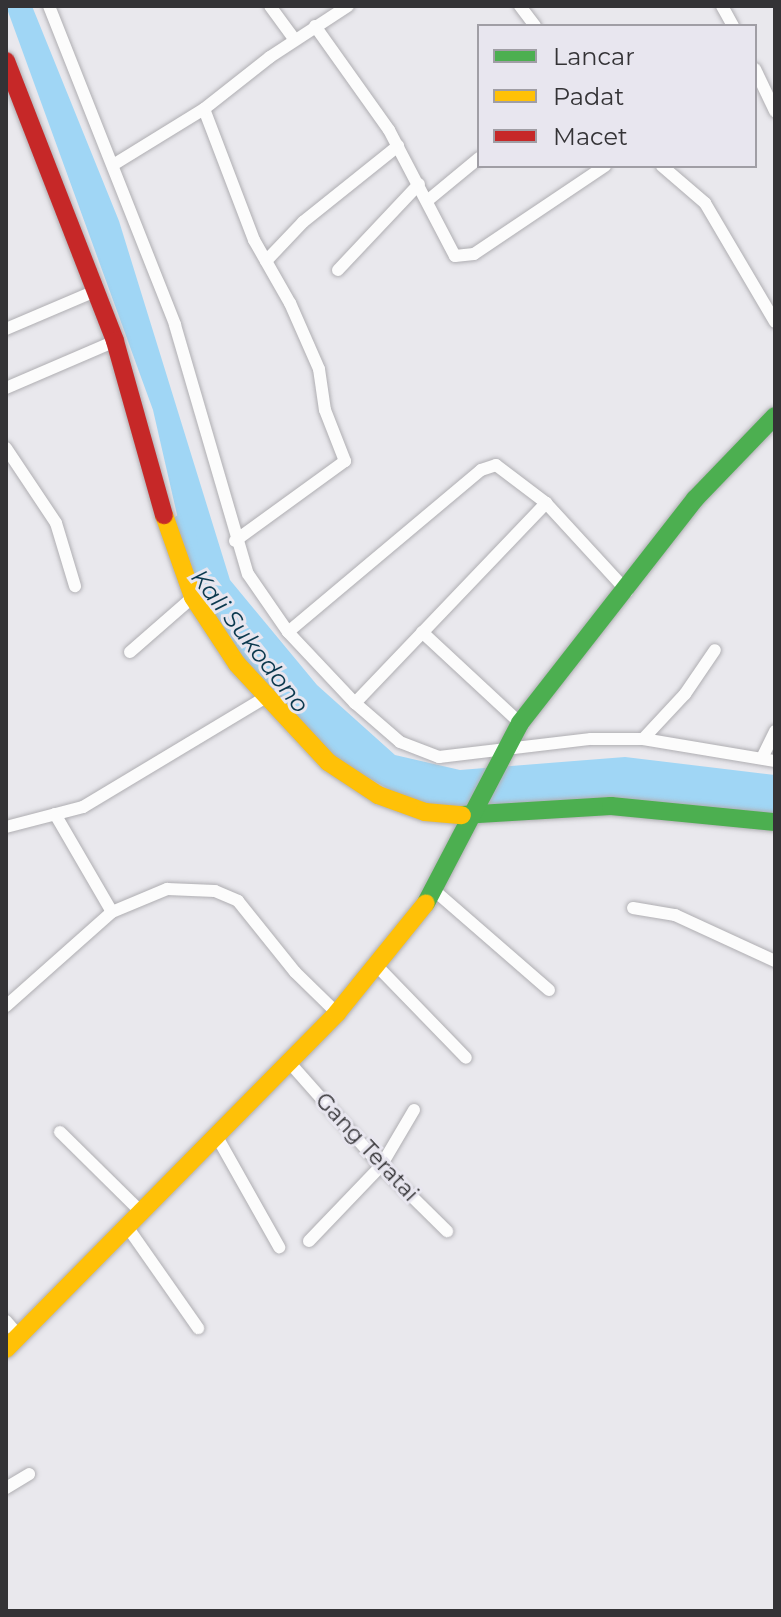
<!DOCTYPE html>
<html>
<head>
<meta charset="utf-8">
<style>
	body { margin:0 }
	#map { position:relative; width:781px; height:1617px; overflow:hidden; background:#e9e8ed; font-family:Montserrat,sans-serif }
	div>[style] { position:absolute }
	.water>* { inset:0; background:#a0d6f5 }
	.river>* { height:24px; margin:-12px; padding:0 12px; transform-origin:12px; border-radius:12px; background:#a0d6f5 }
	.roads { filter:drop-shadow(0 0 2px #afaeb2) drop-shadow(0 0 2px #afaeb2) }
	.street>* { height:12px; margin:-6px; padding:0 6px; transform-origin:6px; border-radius:6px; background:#fcfcfc }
	.fast>* { height:18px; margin:-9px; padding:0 9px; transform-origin:9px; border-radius:9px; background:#4caf50 }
	.slow>* { height:18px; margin:-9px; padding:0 9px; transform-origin:9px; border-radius:9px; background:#ffc107 }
	.jam>* { height:18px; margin:-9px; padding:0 9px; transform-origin:9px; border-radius:9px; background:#c62828 }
	span { translate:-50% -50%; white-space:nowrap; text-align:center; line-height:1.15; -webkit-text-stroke:6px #e8e6ef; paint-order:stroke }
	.street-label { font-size:22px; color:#343336 }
	.water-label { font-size:24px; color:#0b394e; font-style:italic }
	.frame { position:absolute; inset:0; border:8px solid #343336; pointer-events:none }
	.legend { position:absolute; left:477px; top:24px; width:280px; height:144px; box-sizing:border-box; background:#e8e6ef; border:2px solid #a09ea5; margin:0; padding:10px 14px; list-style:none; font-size:24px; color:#343336 }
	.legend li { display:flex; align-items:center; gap:16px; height:40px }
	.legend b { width:40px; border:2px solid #a09ea5 }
</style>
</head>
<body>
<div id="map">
	<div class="water">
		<div style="clip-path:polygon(6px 6px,32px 6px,119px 221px,230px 580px,317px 685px,395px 755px,460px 770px,625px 757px,775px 775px,775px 817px,419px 806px,340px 762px,242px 659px,186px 554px,153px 410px)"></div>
	</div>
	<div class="river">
		<div style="left:183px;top:526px;width:40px;rotate:81.5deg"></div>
		<div style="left:189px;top:566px;width:68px;rotate:55.8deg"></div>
	</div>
	<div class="roads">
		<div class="street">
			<div style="left:49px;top:6px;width:343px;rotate:68.4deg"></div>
			<div style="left:175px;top:325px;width:259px;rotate:73.7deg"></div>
			<div style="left:248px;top:574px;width:70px;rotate:55.4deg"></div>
			<div style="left:288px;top:632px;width:98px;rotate:46.7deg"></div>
			<div style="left:355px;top:703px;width:60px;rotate:40.9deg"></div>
			<div style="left:400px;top:742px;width:42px;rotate:21deg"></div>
			<div style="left:439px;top:757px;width:153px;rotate:-6.8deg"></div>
			<div style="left:591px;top:739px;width:52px"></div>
			<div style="left:643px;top:739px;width:134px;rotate:9.5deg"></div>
			<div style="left:270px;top:6px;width:42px;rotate:53.7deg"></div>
			<div style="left:520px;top:6px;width:25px;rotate:53deg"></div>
			<div style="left:722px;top:6px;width:23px;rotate:61deg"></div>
			<div style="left:315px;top:26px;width:128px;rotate:54.6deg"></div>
			<div style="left:389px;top:130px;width:142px;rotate:62.4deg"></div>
			<div style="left:455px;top:256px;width:19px;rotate:-6deg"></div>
			<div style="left:474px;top:254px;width:158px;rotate:-33.9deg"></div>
			<div style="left:755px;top:69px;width:47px;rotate:64.5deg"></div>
			<div style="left:204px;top:109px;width:140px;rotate:69.1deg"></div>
			<div style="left:254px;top:240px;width:73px;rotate:60.3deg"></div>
			<div style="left:290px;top:303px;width:72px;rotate:66.3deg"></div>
			<div style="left:319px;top:369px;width:41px;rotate:81.7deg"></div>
			<div style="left:325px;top:410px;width:55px;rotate:68.6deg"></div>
			<div style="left:345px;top:461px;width:136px;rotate:144deg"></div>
			<div style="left:113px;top:165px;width:107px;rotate:-31.6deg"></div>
			<div style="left:204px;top:109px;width:84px;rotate:-38.2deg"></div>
			<div style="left:270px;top:57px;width:93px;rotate:-33.2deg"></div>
			<div style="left:662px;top:166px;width:57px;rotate:40.7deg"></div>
			<div style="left:705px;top:203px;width:138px;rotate:59.5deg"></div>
			<div style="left:427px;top:201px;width:67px;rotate:-39.6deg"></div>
			<div style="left:266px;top:261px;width:54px;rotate:-46.5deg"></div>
			<div style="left:303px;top:222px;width:122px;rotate:-38.7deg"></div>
			<div style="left:338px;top:270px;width:118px;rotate:-46.7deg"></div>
			<div style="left:6px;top:329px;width:97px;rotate:-23.1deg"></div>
			<div style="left:6px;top:388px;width:119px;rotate:-23.3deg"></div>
			<div style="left:6px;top:448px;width:90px;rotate:56.3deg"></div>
			<div style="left:56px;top:523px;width:66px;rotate:73.2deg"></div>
			<div style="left:288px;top:632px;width:252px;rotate:-40deg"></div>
			<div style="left:481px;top:470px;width:16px;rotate:-18deg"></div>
			<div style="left:496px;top:465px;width:63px;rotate:37.2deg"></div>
			<div style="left:546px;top:503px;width:120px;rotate:47.4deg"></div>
			<div style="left:422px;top:632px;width:134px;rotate:42.9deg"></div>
			<div style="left:130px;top:652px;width:84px;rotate:-41.1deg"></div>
			<div style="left:355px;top:703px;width:277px;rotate:-46.3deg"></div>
			<div style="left:643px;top:739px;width:62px;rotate:-47deg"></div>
			<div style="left:685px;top:694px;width:53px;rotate:-55.7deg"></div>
			<div style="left:762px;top:758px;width:30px;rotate:-64deg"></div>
			<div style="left:55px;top:814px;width:113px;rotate:59.8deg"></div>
			<div style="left:6px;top:827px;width:80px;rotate:-14.6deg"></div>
			<div style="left:83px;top:807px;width:216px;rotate:-31deg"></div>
			<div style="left:435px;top:891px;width:151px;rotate:41deg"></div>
			<div style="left:633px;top:908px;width:43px;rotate:9.5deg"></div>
			<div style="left:675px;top:915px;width:110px;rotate:24.7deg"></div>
			<div style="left:376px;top:965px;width:129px;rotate:45.9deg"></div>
			<div style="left:6px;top:1006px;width:142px;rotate:-41.6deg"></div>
			<div style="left:112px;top:912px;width:60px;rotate:-22.7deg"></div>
			<div style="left:167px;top:889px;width:48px;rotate:2.4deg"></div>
			<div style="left:215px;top:891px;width:25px;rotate:23deg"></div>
			<div style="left:238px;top:901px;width:91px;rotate:51.2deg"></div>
			<div style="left:295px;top:972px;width:59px;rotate:44.3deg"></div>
			<div style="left:289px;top:1062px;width:139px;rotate:48.5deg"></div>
			<div style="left:381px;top:1166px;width:93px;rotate:44.6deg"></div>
			<div style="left:60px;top:1132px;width:112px;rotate:44.6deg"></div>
			<div style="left:216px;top:1135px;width:129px;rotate:60.6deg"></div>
			<div style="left:126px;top:1225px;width:126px;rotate:55deg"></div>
			<div style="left:309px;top:1241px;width:104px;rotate:-46.2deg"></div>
			<div style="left:381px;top:1166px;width:65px;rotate:-59.5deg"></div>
			<div style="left:6px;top:1321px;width:20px;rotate:49deg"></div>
			<div style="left:6px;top:1488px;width:27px;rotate:-31deg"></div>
		</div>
		<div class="fast">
			<div style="left:462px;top:815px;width:149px;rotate:-3.5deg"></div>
			<div style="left:611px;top:806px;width:165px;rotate:5.6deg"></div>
			<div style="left:426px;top:903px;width:203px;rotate:-62.4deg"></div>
			<div style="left:520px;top:723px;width:284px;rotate:-52deg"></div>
			<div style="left:695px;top:499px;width:115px;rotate:-46.1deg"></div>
		</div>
		<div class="slow">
			<div style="left:164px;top:515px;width:87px;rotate:70.5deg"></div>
			<div style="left:193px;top:597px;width:80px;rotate:56.7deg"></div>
			<div style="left:237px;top:664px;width:134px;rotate:47.1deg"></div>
			<div style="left:328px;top:762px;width:60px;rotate:33.4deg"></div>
			<div style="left:378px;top:795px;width:50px;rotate:19.9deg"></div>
			<div style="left:425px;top:812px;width:37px;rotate:5deg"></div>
			<div style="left:6px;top:1349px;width:472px;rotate:-45.4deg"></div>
			<div style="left:337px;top:1013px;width:141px;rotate:-51deg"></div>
		</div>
		<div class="jam">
			<div style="left:6px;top:61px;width:300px;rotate:68.7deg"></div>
			<div style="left:115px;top:341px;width:181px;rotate:74.3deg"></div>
		</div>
	</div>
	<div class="street-label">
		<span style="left:367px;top:1147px;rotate:47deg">Gang Teratai</span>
	</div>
	<div class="water-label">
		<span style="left:250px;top:641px;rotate:52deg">Kali Sukodono</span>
	</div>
	<div class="frame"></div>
	<ul class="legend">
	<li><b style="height:10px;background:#4caf50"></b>Lancar</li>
	<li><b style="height:10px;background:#ffc107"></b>Padat</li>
	<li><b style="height:10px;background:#c62828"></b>Macet</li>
	</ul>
</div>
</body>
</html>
